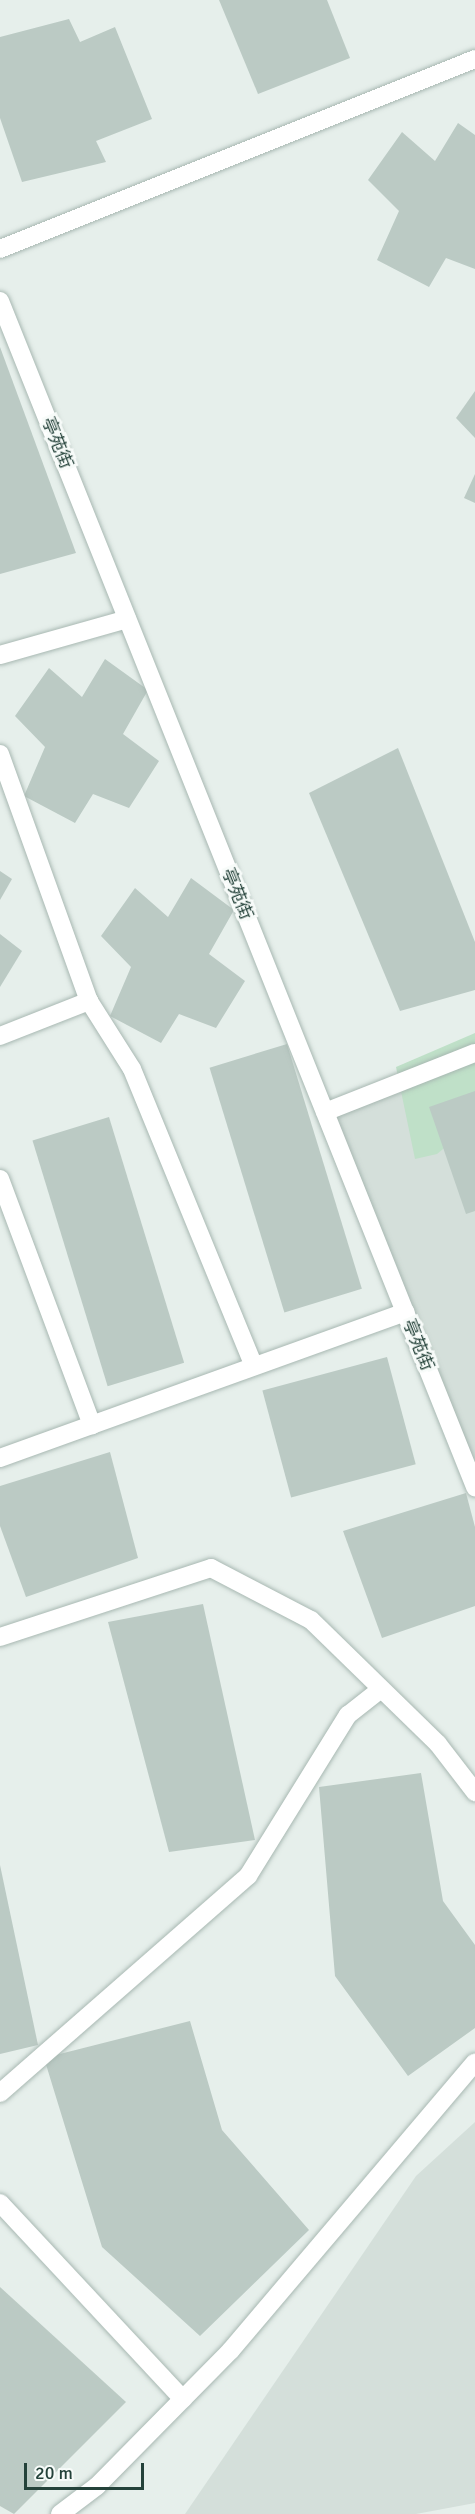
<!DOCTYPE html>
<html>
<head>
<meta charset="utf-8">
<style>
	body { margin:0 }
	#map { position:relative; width:475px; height:2514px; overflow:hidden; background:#e6efeb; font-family:Signika,"Noto Sans SC",sans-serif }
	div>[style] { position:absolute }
	.built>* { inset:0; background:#d4dfda }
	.green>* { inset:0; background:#bfe0c8 }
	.building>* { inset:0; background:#bbcac4; transform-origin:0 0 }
	.roads { filter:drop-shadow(0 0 2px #a8b8b2) drop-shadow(0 0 2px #a8b8b2) }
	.minor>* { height:18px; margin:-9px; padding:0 9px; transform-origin:9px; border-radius:9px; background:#fff }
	span { translate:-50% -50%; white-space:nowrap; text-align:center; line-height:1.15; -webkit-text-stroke:6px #f7fbf9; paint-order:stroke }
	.street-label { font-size:18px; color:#24423a }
	.scale { position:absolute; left:24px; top:2463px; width:120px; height:27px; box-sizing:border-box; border:3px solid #24423a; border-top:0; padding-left:8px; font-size:18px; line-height:21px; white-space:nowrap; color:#24423a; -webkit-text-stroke:4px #f7fbf9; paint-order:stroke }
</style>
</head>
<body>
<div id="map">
	<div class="built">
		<div style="clip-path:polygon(475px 1053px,475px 1487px,325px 1112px)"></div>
		<div style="clip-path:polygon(475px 2122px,475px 2503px,416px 2514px,185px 2514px,416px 2176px)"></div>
	</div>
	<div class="green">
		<div style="clip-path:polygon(475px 1033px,475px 1123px,437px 1154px,415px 1159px,396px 1067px)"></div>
	</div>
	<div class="building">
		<div style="clip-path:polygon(219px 0,327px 0,350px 58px,258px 94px)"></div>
		<div style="clip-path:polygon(69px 19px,80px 42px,115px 27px,152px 119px,96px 141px,106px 162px,22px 182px,0 118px,0 37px)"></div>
		<div style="clip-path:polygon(458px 123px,475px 135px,475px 269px,446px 258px,429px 287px,377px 260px,399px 211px,368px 180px,402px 132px,435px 161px)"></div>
		<div style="clip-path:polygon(0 347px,76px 553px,0 574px)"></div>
		<div style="clip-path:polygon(475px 391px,475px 438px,456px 418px)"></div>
		<div style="clip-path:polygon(475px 474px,475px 503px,464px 498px)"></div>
		<div style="clip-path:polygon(105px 659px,148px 690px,123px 734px,159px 761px,129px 808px,93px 794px,75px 823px,24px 796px,45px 747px,15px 716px,49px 668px,82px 697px)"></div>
		<div style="clip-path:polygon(398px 748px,475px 942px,475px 990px,400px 1011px,309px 793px)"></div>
		<div style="clip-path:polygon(0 871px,12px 879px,0 900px)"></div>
		<div style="clip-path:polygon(191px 878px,234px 910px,209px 954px,245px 981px,216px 1028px,179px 1014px,161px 1043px,110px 1016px,131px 967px,101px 936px,135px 888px,168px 917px)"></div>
		<div style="clip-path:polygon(0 934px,22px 951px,0 987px)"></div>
		<div style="left:287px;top:1044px;width:256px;height:81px;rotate:73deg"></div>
		<div style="clip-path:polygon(475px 1091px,475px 1211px,466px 1214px,429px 1107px)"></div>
		<div style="left:109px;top:1117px;width:257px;height:80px;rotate:73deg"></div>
		<div style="left:387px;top:1357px;width:111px;height:129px;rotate:75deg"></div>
		<div style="clip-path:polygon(110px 1452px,138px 1558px,26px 1597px,0 1526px,0 1486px)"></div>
		<div style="clip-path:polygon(466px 1493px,475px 1527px,475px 1606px,382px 1638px,343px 1531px)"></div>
		<div style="clip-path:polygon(203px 1604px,255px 1840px,169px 1852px,108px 1622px)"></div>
		<div style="clip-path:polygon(421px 1773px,443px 1901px,475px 1945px,475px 2028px,408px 2076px,335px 1976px,319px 1787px)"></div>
		<div style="clip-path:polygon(0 1865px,38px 2045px,0 2054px)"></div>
		<div style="clip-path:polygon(190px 2021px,222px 2130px,309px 2230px,200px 2336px,102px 2247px,44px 2058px)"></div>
		<div style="clip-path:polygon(0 2287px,126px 2402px,14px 2514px,0 2506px)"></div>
	</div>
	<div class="roads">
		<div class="minor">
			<div style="left:0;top:249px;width:512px;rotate:-21.8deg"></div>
			<div style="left:0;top:301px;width:1278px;rotate:68.17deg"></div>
			<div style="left:0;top:655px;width:132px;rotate:-15.8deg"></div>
			<div style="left:0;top:754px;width:263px;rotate:70.2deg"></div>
			<div style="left:89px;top:1001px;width:80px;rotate:57.7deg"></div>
			<div style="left:132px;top:1069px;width:321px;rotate:67.7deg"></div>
			<div style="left:0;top:1036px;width:96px;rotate:-21.5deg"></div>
			<div style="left:325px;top:1112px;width:161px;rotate:-21.5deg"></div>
			<div style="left:0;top:1179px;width:263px;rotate:69.5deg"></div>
			<div style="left:0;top:1458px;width:431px;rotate:-19.8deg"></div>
			<div style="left:0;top:1637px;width:222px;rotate:-18.1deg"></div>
			<div style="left:211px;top:1568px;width:113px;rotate:27.5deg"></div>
			<div style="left:311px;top:1620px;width:177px;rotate:44.3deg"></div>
			<div style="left:438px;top:1744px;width:61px;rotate:52.4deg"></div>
			<div style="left:0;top:2093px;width:330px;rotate:-41.2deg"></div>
			<div style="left:248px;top:1876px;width:190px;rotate:-58.2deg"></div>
			<div style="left:348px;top:1715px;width:42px;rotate:-38.2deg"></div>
			<div style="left:0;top:2203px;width:268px;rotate:47deg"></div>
			<div style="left:60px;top:2514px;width:46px;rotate:-37.1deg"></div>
			<div style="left:97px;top:2486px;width:191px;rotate:-45.4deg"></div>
			<div style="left:231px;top:2350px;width:377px;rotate:-49.7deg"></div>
		</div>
	</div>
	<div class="street-label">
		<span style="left:57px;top:443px;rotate:68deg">亭苑街</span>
		<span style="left:237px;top:894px;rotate:68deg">亭苑街</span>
		<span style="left:418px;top:1345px;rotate:68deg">亭苑街</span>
	</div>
	<div class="scale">20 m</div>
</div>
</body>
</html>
